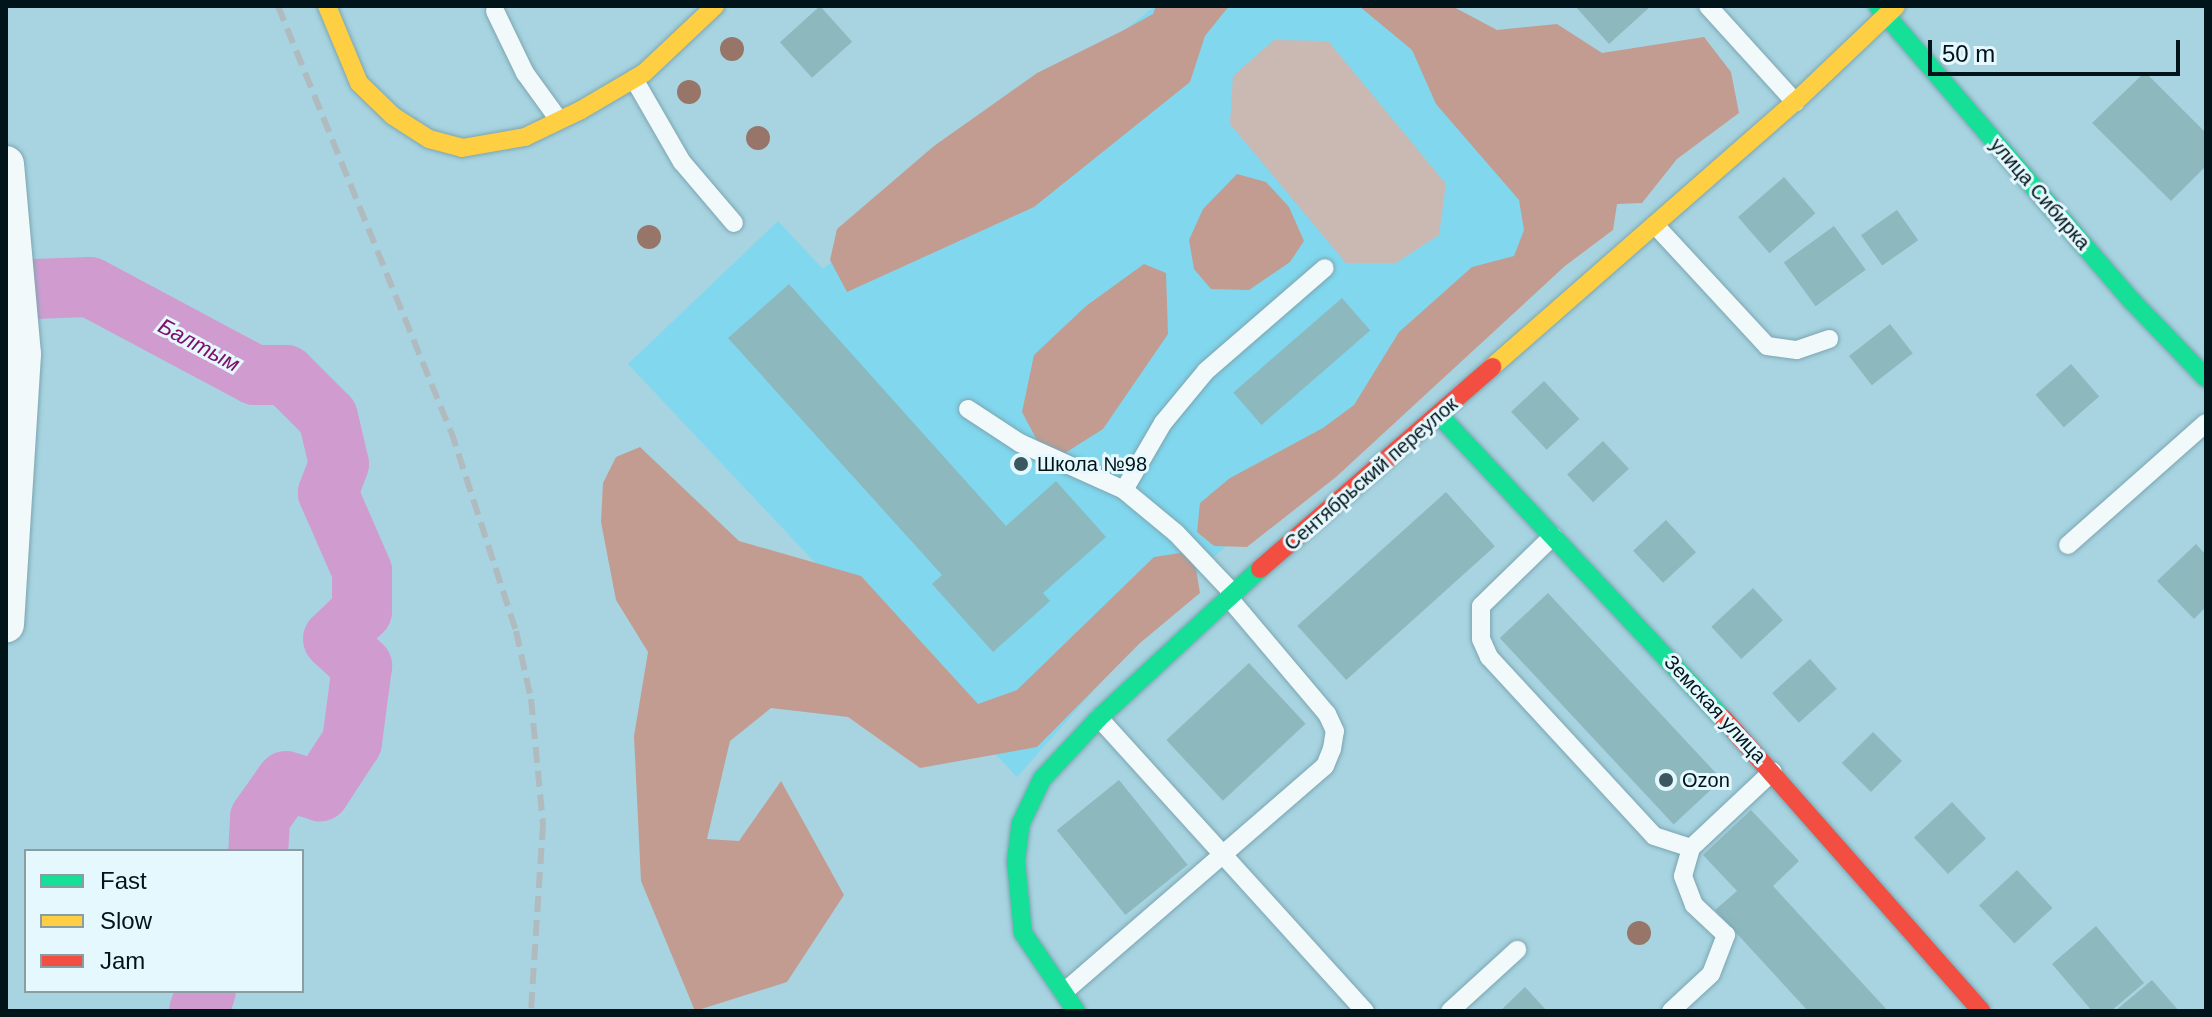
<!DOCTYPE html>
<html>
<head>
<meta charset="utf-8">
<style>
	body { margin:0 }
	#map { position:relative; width:2212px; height:1017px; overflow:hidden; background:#a8d4e1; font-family:Helvetica,sans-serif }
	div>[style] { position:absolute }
	.built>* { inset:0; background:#81d7ee }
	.green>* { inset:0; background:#cab8b2 }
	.forest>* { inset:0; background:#c29c91 }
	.river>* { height:60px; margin:-30px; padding:0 30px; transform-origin:30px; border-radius:30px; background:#d09cd0 }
	.building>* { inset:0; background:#8db8be; transform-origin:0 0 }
	.roads { filter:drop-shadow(0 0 2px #7ba5b1) drop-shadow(0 0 2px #7ba5b1) }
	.lane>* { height:18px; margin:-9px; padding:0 9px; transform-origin:9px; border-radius:9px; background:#f2f9fa }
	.street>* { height:36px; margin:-18px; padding:0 18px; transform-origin:18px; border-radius:18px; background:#f2f9fa }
	.fast>* { height:18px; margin:-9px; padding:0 9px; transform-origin:9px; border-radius:9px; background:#16e098 }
	.slow>* { height:18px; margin:-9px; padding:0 9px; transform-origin:9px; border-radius:9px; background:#ffcf43 }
	.jam>* { height:18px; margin:-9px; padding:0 9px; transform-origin:9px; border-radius:9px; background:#f24e42 }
	.rail>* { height:6px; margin-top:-3px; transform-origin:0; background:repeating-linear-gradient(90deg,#b0bbbf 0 16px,transparent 0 24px) }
	.trees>* { width:24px; height:24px; margin:-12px; border-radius:50%; background:#977669 }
	.dots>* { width:22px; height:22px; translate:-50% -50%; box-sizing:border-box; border:4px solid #e5f8fe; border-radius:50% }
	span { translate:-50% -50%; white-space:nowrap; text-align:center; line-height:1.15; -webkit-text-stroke:6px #e5f8fe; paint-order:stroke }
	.street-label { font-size:20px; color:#00141a }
	.poi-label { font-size:20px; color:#00141a }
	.left { translate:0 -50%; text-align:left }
	.water-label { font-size:22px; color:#800f6c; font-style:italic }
	.frame { position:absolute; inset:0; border:8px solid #00141a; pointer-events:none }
	.legend { position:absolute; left:24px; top:849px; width:280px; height:144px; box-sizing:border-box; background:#e5f8fe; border:2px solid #899da3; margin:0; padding:10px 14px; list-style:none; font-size:24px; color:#00141a }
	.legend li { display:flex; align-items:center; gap:16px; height:40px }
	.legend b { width:40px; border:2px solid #899da3 }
	.scale { position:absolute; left:1928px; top:40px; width:252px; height:36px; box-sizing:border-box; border:4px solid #00141a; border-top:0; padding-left:10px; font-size:24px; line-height:28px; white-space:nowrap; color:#00141a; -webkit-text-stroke:6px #e5f8fe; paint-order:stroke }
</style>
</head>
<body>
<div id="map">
	<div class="built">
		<div style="clip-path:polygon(1155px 6px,1403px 6px,1596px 221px,1206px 564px,1017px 777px,628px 364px,778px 221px,823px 269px)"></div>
	</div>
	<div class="green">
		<div style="clip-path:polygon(1274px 40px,1328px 41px,1446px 184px,1439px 235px,1396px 263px,1346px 263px,1230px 124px,1233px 76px)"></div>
	</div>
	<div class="forest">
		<div style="clip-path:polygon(1156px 6px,1229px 6px,1205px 36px,1190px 82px,1034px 207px,847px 292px,830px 260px,837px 229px,934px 146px,1037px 73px,1122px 31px,1153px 14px)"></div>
		<div style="clip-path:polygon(1359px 6px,1452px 6px,1497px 30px,1557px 24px,1602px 53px,1704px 37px,1731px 72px,1739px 113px,1677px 159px,1642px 203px,1617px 204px,1613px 230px,1565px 266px,1336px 477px,1247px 547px,1214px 546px,1197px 532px,1200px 503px,1230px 478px,1323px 428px,1354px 405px,1399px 332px,1472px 267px,1514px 256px,1524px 230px,1519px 200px,1436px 104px,1412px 50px)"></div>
		<div style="clip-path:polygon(1237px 174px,1266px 182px,1289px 207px,1304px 241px,1290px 262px,1249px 290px,1211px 289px,1194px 269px,1189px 240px,1203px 209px)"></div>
		<div style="clip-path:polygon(1144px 264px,1166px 273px,1168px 334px,1103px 429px,1065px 453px,1039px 444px,1022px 412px,1034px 355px,1086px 306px)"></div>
		<div style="clip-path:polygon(640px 447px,739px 541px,861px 576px,978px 704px,1017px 690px,1154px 557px,1193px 551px,1200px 593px,1140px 643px,1037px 747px,920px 768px,848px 717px,771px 708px,730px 741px,707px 839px,739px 841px,781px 781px,844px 895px,787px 982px,695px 1011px,641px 881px,634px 736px,648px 652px,616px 600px,601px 522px,603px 483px,616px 457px)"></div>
	</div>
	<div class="river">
		<div style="left:6px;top:290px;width:84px;rotate:-2deg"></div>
		<div style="left:90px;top:287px;width:187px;rotate:28.1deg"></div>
		<div style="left:255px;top:375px;width:31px"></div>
		<div style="left:286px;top:375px;width:59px;rotate:45deg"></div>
		<div style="left:328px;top:417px;width:48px;rotate:76.8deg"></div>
		<div style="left:339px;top:464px;width:31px;rotate:111deg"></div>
		<div style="left:328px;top:493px;width:85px;rotate:66.4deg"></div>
		<div style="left:362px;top:571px;width:40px;rotate:90deg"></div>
		<div style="left:362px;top:611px;width:40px;rotate:136deg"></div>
		<div style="left:333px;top:639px;width:40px;rotate:43deg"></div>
		<div style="left:362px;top:666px;width:77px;rotate:97.5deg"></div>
		<div style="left:352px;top:742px;width:59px;rotate:123.1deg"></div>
		<div style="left:320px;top:791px;width:35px;rotate:-164deg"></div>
		<div style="left:286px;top:781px;width:45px;rotate:125.1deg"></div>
		<div style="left:260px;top:818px;width:33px;rotate:93deg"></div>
		<div style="left:199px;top:1011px;width:21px;rotate:-71deg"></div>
	</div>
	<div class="building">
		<div style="left:820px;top:6px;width:48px;height:54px;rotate:48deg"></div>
		<div style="clip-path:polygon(1575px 6px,1651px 6px,1609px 44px)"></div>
		<div style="clip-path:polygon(2145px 72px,2206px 133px,2206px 166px,2171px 201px,2092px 123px)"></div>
		<div style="left:1784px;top:177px;width:48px;height:61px;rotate:49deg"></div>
		<div style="left:1897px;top:210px;width:37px;height:44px;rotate:55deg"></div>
		<div style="left:1834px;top:226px;width:54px;height:62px;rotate:54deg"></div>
		<div style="clip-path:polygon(789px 284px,1006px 526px,1056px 481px,1106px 537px,1043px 593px,1050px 601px,993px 652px,932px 584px,942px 575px,728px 338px)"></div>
		<div style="left:1342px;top:298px;width:43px;height:144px;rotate:49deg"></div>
		<div style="left:1890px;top:324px;width:37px;height:52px;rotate:52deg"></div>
		<div style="left:2071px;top:364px;width:43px;height:47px;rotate:49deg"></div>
		<div style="left:1544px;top:381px;width:52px;height:45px;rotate:47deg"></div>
		<div style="left:1603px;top:441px;width:38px;height:49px;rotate:47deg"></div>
		<div style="left:1446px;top:492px;width:73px;height:200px;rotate:48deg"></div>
		<div style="left:1666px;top:520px;width:44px;height:45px;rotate:47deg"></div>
		<div style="clip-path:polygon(2196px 544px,2206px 555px,2206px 607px,2194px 619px,2157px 581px)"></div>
		<div style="left:1753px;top:588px;width:44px;height:57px;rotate:47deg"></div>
		<div style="left:1548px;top:593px;width:255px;height:66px;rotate:47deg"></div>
		<div style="left:1810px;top:659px;width:40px;height:51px;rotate:48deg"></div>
		<div style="left:1249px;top:663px;width:83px;height:113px;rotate:47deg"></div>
		<div style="left:1873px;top:732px;width:41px;height:44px;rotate:45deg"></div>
		<div style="left:1119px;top:780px;width:109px;height:80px;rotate:51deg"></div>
		<div style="left:1952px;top:802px;width:50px;height:52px;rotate:47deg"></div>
		<div style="clip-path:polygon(1751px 810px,1799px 861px,1773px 886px,1888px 1011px,1808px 1011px,1715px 910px,1737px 891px,1703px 855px)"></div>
		<div style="left:2017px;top:870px;width:52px;height:52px;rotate:47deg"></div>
		<div style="clip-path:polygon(2096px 926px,2144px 983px,2111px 1011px,2092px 1011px,2052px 964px)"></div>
		<div style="clip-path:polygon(2152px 980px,2179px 1011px,2115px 1011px)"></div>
		<div style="clip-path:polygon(1525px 987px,1547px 1011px,1500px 1011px)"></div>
	</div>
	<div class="roads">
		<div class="lane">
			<div style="left:1708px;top:6px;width:130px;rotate:47.8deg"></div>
			<div style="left:495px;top:11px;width:69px;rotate:64.2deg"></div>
			<div style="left:525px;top:73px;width:58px;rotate:54.1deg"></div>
			<div style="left:634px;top:79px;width:96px;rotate:60deg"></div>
			<div style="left:682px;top:162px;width:80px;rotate:49.6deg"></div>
			<div style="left:1656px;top:226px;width:163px;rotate:47.2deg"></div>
			<div style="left:1767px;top:346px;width:30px;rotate:8deg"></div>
			<div style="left:1797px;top:350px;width:34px;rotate:-19deg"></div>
			<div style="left:968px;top:409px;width:62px;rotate:33.2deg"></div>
			<div style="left:1020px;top:443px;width:114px;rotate:24.3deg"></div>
			<div style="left:1124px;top:490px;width:67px;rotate:39.6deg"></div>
			<div style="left:1176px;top:533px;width:83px;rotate:46.5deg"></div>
			<div style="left:1124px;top:490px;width:78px;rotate:-59.8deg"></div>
			<div style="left:1163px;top:423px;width:67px;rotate:-50.4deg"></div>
			<div style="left:1206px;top:371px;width:157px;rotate:-40.9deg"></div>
			<div style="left:1553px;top:536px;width:100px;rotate:135.8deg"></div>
			<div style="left:1481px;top:606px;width:33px;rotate:90deg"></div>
			<div style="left:1481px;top:639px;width:20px;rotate:66deg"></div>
			<div style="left:1489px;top:657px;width:243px;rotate:47.3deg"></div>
			<div style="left:1654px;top:836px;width:39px;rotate:18deg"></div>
			<div style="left:2068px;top:545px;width:184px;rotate:-41.5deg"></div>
			<div style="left:1099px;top:718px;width:396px;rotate:47.8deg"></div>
			<div style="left:1064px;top:992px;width:345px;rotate:-40.9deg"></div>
			<div style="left:1325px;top:766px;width:18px;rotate:-68deg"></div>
			<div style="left:1332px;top:749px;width:18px;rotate:-81deg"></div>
			<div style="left:1335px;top:731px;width:19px;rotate:-115deg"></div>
			<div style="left:1327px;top:714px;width:153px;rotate:-130.2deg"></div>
			<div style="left:1450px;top:1011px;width:91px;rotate:-42.3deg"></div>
			<div style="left:1671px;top:1011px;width:54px;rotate:-42.8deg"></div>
			<div style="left:1711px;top:974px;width:42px;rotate:-69deg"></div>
			<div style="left:1726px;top:935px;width:44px;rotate:-136.8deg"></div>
			<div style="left:1694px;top:905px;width:31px;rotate:-111deg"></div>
			<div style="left:1683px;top:876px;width:29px;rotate:-74deg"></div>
			<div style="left:1691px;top:848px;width:112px;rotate:-43.2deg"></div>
		</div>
		<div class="street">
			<div style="left:6px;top:164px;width:191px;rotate:84.9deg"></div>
			<div style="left:23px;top:354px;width:271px;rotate:93.6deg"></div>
		</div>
		<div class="fast">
			<div style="left:1878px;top:6px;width:389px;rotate:49.3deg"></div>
			<div style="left:2132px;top:301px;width:107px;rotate:46.1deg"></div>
			<div style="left:1439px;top:415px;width:415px;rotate:46.9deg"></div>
			<div style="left:1076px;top:1011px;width:94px;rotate:-124.2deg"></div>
			<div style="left:1023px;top:933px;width:72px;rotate:-95.6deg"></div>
			<div style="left:1016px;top:861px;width:38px;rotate:-83deg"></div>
			<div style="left:1021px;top:823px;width:49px;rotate:-64.5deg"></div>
			<div style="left:1042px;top:779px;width:83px;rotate:-46.9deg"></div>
			<div style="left:1099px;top:718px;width:219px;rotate:-42.8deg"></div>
		</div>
		<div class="slow">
			<div style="left:327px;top:6px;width:83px;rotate:67.4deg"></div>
			<div style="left:359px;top:83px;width:47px;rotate:44.1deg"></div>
			<div style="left:393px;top:116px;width:43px;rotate:32.6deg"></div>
			<div style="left:429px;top:139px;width:34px;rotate:15deg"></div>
			<div style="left:462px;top:148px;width:64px;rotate:-9.9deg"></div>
			<div style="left:525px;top:137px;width:62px;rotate:-25.7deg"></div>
			<div style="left:581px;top:110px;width:73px;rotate:-30.4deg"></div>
			<div style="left:644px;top:73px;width:98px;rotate:-43.3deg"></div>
			<div style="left:1492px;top:367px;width:403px;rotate:-41.2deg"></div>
			<div style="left:1795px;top:102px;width:139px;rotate:-43.5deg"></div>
		</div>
		<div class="jam">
			<div style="left:1260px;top:569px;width:308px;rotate:-41deg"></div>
			<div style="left:1723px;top:718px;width:390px;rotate:48.6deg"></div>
		</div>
	</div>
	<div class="rail">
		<div style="left:278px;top:6px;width:459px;rotate:67.9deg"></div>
		<div style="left:451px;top:431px;width:210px;rotate:72deg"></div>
		<div style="left:516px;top:631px;width:70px;rotate:77.6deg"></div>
		<div style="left:531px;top:699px;width:126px;rotate:84.5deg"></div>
		<div style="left:543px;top:824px;width:187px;rotate:93.7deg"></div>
	</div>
	<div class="trees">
		<div style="left:732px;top:49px"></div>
		<div style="left:689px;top:92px"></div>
		<div style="left:758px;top:138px"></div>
		<div style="left:649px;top:237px"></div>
		<div style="left:1639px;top:933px"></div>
	</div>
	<div class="dots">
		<div style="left:1021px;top:464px;background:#3b5760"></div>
		<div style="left:1666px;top:780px;background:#3b5760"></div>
	</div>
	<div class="street-label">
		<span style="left:2040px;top:194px;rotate:49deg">улица Сибирка</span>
		<span style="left:1371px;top:474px;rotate:-41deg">Сентябрьский переулок</span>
		<span style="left:1715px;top:709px;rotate:47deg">Земская улица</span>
	</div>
	<div class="poi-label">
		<span class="left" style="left:1037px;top:464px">Школа №98</span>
		<span class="left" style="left:1682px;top:780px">Ozon</span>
	</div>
	<div class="water-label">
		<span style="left:199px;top:345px;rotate:28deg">Балтым</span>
	</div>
	<div class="frame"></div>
	<ul class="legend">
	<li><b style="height:10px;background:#16e098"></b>Fast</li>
	<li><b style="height:10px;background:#ffcf43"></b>Slow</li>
	<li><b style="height:10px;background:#f24e42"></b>Jam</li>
	</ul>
	<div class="scale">50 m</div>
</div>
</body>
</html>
